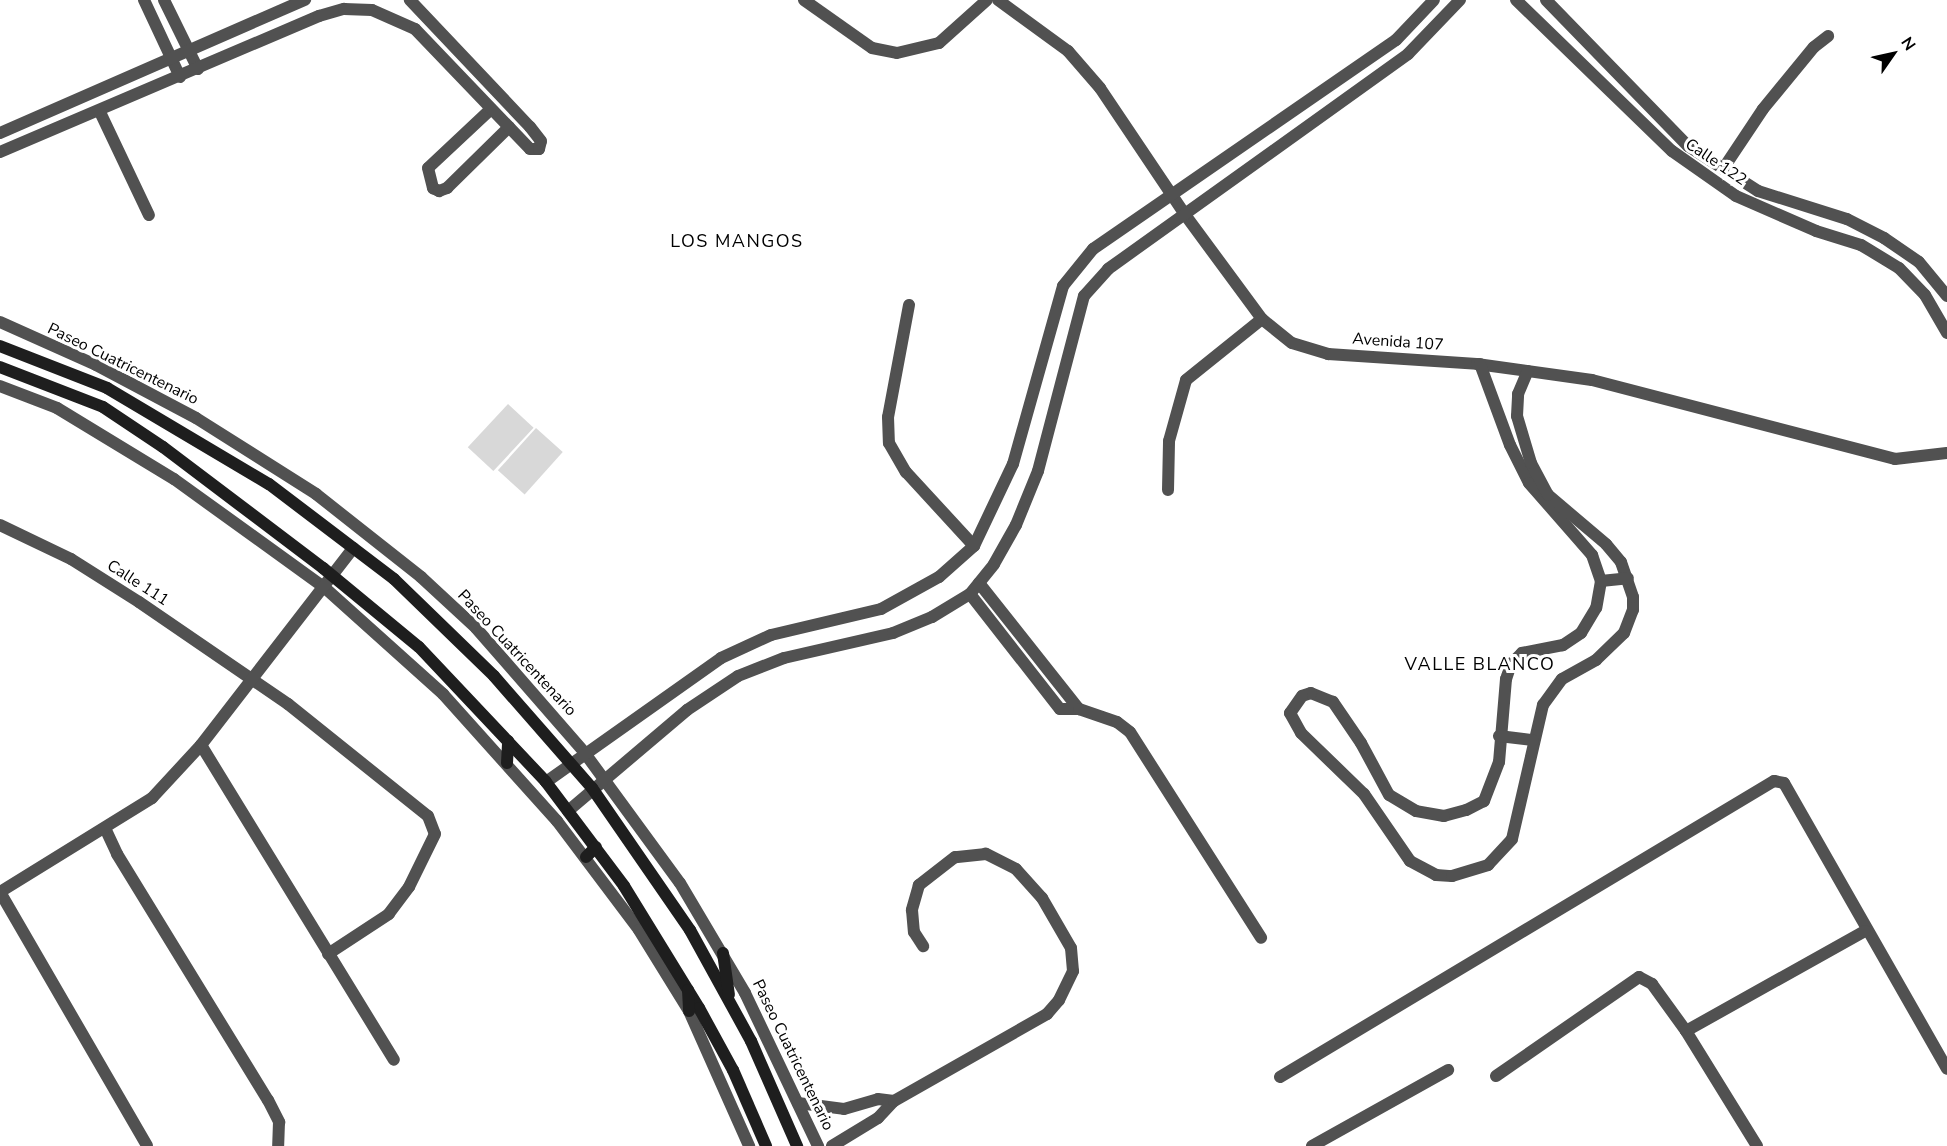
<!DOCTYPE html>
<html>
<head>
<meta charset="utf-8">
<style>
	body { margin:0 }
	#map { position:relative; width:1947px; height:1146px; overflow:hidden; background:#fff; font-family:"Nunito Sans",sans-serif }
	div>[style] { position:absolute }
	.green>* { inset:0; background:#d8d8d8; transform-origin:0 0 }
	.street>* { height:12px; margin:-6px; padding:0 6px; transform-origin:6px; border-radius:6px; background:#515151 }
	.secondary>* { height:12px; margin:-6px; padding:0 6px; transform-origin:6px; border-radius:6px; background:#1e1e1e }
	span { translate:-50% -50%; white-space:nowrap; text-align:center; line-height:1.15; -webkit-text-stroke:6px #fff; paint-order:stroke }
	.street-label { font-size:16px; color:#000 }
	.neighbourhood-label { font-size:18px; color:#000; letter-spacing:1.5px }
	.north { position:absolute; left:1863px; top:24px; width:60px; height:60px; -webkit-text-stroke:4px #fff; paint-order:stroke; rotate:56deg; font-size:16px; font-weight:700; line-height:24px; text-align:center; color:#000 }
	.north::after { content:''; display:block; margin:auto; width:21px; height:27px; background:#000; clip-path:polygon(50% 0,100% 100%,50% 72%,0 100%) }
</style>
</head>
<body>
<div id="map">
	<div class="green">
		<div style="left:508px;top:404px;width:35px;height:59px;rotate:43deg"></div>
		<div style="left:536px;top:428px;width:36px;height:57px;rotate:42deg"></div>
	</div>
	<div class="street">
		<div style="left:144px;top:0;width:85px;rotate:64.9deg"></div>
		<div style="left:164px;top:0;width:77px;rotate:63.8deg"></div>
		<div style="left:804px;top:0;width:83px;rotate:35.2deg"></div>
		<div style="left:872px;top:48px;width:25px;rotate:11deg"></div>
		<div style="left:897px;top:53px;width:43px;rotate:-13.4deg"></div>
		<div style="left:939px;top:43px;width:64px;rotate:-41.9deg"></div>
		<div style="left:998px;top:0;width:87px;rotate:36.1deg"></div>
		<div style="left:1068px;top:51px;width:49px;rotate:49.1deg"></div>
		<div style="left:1100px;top:88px;width:154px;rotate:56.1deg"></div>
		<div style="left:1186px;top:216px;width:128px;rotate:53.6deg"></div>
		<div style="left:1262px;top:319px;width:38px;rotate:39deg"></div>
		<div style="left:1292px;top:343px;width:38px;rotate:17deg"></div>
		<div style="left:1328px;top:354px;width:149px;rotate:3.8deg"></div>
		<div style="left:1477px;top:364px;width:116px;rotate:7.9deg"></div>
		<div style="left:1592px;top:380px;width:313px;rotate:14.6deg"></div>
		<div style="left:1895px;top:459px;width:52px;rotate:-6.6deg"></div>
		<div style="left:1516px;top:0;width:217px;rotate:44.1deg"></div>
		<div style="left:1672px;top:151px;width:78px;rotate:35.1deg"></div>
		<div style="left:1736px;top:196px;width:87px;rotate:23.6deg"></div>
		<div style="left:1816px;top:231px;width:47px;rotate:17.3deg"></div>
		<div style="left:1861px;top:245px;width:44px;rotate:31.2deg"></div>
		<div style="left:1899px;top:268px;width:37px;rotate:46deg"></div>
		<div style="left:1925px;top:295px;width:44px;rotate:59.9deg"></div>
		<div style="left:1546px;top:0;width:204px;rotate:45.8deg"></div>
		<div style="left:1688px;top:146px;width:83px;rotate:32.7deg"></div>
		<div style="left:1758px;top:191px;width:93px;rotate:17.5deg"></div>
		<div style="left:1847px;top:219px;width:42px;rotate:27.2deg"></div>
		<div style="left:1884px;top:238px;width:42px;rotate:34.4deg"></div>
		<div style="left:1919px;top:262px;width:44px;rotate:50.5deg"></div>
		<div style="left:491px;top:109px;width:86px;rotate:136.9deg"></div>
		<div style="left:428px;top:168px;width:21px;rotate:76deg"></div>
		<div style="left:433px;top:188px;width:7px;rotate:27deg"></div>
		<div style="left:439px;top:191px;width:9px;rotate:-21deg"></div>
		<div style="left:447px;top:188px;width:87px;rotate:-44.5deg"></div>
		<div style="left:100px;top:112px;width:114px;rotate:64.6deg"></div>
		<div style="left:0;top:133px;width:333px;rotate:-23.6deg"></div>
		<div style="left:0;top:152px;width:347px;rotate:-23.1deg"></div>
		<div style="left:319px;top:16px;width:26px;rotate:-16deg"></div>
		<div style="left:344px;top:9px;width:28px;rotate:2deg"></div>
		<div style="left:372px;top:10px;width:47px;rotate:23.8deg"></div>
		<div style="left:415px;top:29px;width:166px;rotate:46.2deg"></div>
		<div style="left:530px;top:149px;width:9px"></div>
		<div style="left:539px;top:149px;width:8px;rotate:-76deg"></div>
		<div style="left:541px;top:141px;width:18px;rotate:-128deg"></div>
		<div style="left:530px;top:127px;width:175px;rotate:-133.4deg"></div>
		<div style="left:1723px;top:169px;width:72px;rotate:-56.3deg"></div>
		<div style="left:1763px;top:109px;width:80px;rotate:-50.6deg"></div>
		<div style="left:1814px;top:47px;width:18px;rotate:-38deg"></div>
		<div style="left:909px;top:305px;width:114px;rotate:100.6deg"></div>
		<div style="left:888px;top:417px;width:26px;rotate:88deg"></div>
		<div style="left:889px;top:443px;width:34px;rotate:60deg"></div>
		<div style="left:906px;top:472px;width:100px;rotate:47.4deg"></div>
		<div style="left:0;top:322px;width:105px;rotate:24.1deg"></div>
		<div style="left:96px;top:365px;width:113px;rotate:27.9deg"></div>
		<div style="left:196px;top:418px;width:142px;rotate:32.3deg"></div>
		<div style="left:316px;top:494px;width:134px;rotate:38.3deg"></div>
		<div style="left:421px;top:577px;width:75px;rotate:42.8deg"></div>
		<div style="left:476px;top:628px;width:164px;rotate:48.9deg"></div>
		<div style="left:584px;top:752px;width:162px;rotate:53.8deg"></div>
		<div style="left:680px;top:883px;width:128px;rotate:59.4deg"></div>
		<div style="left:745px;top:993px;width:170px;rotate:64.5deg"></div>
		<div style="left:1480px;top:364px;width:86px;rotate:69.7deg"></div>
		<div style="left:1510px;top:445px;width:42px;rotate:63.4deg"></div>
		<div style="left:1529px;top:483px;width:96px;rotate:48.8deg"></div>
		<div style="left:1592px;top:555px;width:28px;rotate:71deg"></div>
		<div style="left:1601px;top:581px;width:27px;rotate:100deg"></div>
		<div style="left:1596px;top:608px;width:29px;rotate:121deg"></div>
		<div style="left:1581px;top:633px;width:22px;rotate:146deg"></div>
		<div style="left:1563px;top:645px;width:42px;rotate:169deg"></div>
		<div style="left:1522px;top:653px;width:16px;rotate:135deg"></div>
		<div style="left:1511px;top:664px;width:16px;rotate:108deg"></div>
		<div style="left:1506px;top:679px;width:83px;rotate:94.8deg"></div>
		<div style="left:1499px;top:762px;width:42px;rotate:111deg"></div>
		<div style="left:1484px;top:801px;width:20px;rotate:153deg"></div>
		<div style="left:1466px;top:810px;width:23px;rotate:165deg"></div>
		<div style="left:1444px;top:816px;width:28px;rotate:-170deg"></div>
		<div style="left:1416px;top:811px;width:31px;rotate:-149deg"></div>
		<div style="left:1389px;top:795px;width:59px;rotate:-118.3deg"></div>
		<div style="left:1361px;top:743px;width:50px;rotate:-124.3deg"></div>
		<div style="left:1333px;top:702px;width:24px;rotate:-158deg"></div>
		<div style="left:1311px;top:693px;width:9px;rotate:162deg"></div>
		<div style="left:1302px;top:696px;width:21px;rotate:125deg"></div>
		<div style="left:1290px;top:713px;width:23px;rotate:61deg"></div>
		<div style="left:1301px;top:733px;width:88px;rotate:44.1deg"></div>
		<div style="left:1364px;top:794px;width:81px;rotate:55.5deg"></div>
		<div style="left:1410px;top:861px;width:30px;rotate:28deg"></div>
		<div style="left:1436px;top:875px;width:16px;rotate:4deg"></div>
		<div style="left:1452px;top:876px;width:38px;rotate:-17deg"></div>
		<div style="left:1488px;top:865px;width:35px;rotate:-47deg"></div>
		<div style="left:1512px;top:839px;width:138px;rotate:-77deg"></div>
		<div style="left:1543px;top:705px;width:32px;rotate:-54deg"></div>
		<div style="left:1562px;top:679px;width:39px;rotate:-29deg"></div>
		<div style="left:1596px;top:660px;width:39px;rotate:-44deg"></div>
		<div style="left:1624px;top:633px;width:25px;rotate:-69deg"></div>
		<div style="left:1633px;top:610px;width:13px;rotate:-90deg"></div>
		<div style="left:1633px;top:597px;width:37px;rotate:-109deg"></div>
		<div style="left:1621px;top:562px;width:23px;rotate:-130deg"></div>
		<div style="left:1606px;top:544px;width:76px;rotate:-139.8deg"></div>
		<div style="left:1548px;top:495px;width:36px;rotate:-118deg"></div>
		<div style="left:1531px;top:463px;width:49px;rotate:-106.6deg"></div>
		<div style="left:1517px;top:416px;width:22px;rotate:-87deg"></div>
		<div style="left:1518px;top:394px;width:25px;rotate:-67deg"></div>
		<div style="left:0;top:386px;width:61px;rotate:21.1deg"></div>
		<div style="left:57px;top:408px;width:137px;rotate:31.3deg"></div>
		<div style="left:174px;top:479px;width:186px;rotate:35.8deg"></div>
		<div style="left:325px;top:588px;width:159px;rotate:41.9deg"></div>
		<div style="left:443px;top:694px;width:171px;rotate:48.1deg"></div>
		<div style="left:557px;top:821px;width:136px;rotate:53deg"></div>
		<div style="left:639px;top:930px;width:95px;rotate:58.3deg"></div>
		<div style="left:689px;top:1011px;width:148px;rotate:66deg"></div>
		<div style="left:1168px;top:490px;width:49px;rotate:-88.8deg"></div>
		<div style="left:1169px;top:441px;width:63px;rotate:-74.4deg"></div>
		<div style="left:1186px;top:380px;width:97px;rotate:-38.8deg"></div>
		<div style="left:0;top:525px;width:79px;rotate:25.6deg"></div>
		<div style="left:71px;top:559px;width:80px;rotate:32.3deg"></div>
		<div style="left:139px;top:602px;width:181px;rotate:34.4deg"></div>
		<div style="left:288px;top:704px;width:179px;rotate:38.7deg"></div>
		<div style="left:428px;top:816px;width:19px;rotate:69deg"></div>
		<div style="left:435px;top:834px;width:59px;rotate:116.1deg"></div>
		<div style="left:409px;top:887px;width:34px;rotate:127deg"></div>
		<div style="left:389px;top:914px;width:73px;rotate:146.7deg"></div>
		<div style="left:1601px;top:581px;width:27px;rotate:-6deg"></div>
		<div style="left:979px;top:583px;width:161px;rotate:51.6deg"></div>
		<div style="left:970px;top:594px;width:146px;rotate:52deg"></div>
		<div style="left:1060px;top:709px;width:19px"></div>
		<div style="left:1079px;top:709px;width:40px;rotate:18.9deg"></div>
		<div style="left:1117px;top:722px;width:16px;rotate:38deg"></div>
		<div style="left:1130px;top:732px;width:244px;rotate:57.5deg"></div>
		<div style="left:1499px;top:736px;width:34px;rotate:7deg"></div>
		<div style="left:201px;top:745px;width:369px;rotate:58.5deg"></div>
		<div style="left:546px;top:782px;width:214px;rotate:-35.3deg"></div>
		<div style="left:721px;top:658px;width:55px;rotate:-24.7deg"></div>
		<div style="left:771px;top:635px;width:113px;rotate:-13.3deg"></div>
		<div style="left:881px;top:609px;width:66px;rotate:-28.9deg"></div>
		<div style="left:939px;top:577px;width:47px;rotate:-41.5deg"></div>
		<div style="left:974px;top:546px;width:91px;rotate:-64.6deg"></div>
		<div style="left:1013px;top:464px;width:185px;rotate:-74.3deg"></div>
		<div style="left:1063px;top:286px;width:48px;rotate:-51deg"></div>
		<div style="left:1093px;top:249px;width:368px;rotate:-34.6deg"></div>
		<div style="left:1396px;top:40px;width:55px;rotate:-46.5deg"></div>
		<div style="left:568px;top:811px;width:156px;rotate:-40.3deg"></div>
		<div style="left:687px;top:710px;width:61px;rotate:-33.7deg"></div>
		<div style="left:738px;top:676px;width:49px;rotate:-21.4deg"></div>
		<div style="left:784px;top:658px;width:112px;rotate:-12.9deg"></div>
		<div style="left:893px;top:633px;width:42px;rotate:-22.3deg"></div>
		<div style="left:932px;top:617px;width:44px;rotate:-31.2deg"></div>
		<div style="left:970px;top:594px;width:38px;rotate:-51deg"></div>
		<div style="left:994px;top:564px;width:45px;rotate:-60.6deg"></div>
		<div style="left:1016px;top:525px;width:58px;rotate:-67.8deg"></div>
		<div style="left:1038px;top:471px;width:181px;rotate:-75.3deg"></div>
		<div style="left:1084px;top:296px;width:36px;rotate:-48deg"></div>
		<div style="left:1108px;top:269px;width:369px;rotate:-35.6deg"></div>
		<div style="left:1408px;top:54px;width:75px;rotate:-46.1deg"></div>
		<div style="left:105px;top:828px;width:29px;rotate:65deg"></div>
		<div style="left:117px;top:854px;width:289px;rotate:58.5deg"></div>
		<div style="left:268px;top:1100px;width:25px;rotate:63deg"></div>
		<div style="left:279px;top:1122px;width:24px;rotate:92deg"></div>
		<div style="left:0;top:892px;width:179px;rotate:-31.7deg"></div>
		<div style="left:152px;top:798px;width:72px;rotate:-47.2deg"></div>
		<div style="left:201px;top:745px;width:249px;rotate:-52.3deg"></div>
		<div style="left:0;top:892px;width:293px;rotate:59.9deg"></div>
		<div style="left:1496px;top:1076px;width:174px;rotate:-34.7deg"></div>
		<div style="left:1639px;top:977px;width:15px;rotate:28deg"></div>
		<div style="left:1652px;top:984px;width:58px;rotate:54.1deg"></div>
		<div style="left:1280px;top:1077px;width:576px;rotate:-30.93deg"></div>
		<div style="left:1774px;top:781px;width:10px;rotate:11deg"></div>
		<div style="left:1784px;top:783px;width:329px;rotate:60.3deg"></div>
		<div style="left:798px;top:1103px;width:46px;rotate:7.4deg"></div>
		<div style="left:844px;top:1109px;width:35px;rotate:-16deg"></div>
		<div style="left:878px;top:1099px;width:16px;rotate:7deg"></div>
		<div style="left:832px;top:1146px;width:54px;rotate:-31.3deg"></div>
		<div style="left:878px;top:1118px;width:23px;rotate:-47deg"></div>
		<div style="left:894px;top:1101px;width:176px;rotate:-29.6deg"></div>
		<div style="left:1047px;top:1014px;width:18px;rotate:-49deg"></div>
		<div style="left:1059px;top:1000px;width:32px;rotate:-64deg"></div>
		<div style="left:1073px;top:971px;width:23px;rotate:-95deg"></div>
		<div style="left:1071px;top:948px;width:58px;rotate:-120.1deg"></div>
		<div style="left:1042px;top:898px;width:39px;rotate:-132deg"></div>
		<div style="left:1016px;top:869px;width:34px;rotate:-153deg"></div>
		<div style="left:986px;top:854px;width:31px;rotate:174deg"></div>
		<div style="left:955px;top:857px;width:46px;rotate:142.1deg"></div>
		<div style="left:919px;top:885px;width:26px;rotate:106deg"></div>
		<div style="left:912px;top:910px;width:22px;rotate:85deg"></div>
		<div style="left:914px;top:932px;width:17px;rotate:57deg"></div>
		<div style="left:1312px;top:1146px;width:156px;rotate:-29.2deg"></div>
		<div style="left:1757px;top:1146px;width:135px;rotate:-121.7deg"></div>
		<div style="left:1686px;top:1031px;width:205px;rotate:-29.2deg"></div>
	</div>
	<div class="secondary">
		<div style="left:0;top:346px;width:115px;rotate:21.4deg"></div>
		<div style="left:107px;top:388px;width:188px;rotate:30.7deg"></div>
		<div style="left:269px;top:484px;width:157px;rotate:37.2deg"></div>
		<div style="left:394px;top:579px;width:139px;rotate:44.1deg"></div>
		<div style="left:494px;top:676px;width:149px;rotate:48.8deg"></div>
		<div style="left:592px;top:788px;width:173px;rotate:55.4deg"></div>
		<div style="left:690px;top:930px;width:127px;rotate:61.2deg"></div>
		<div style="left:751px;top:1041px;width:115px;rotate:66.3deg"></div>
		<div style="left:0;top:367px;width:110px;rotate:21.2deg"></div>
		<div style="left:103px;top:407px;width:72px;rotate:33.7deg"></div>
		<div style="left:163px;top:447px;width:201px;rotate:37.1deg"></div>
		<div style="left:323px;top:568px;width:124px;rotate:39.5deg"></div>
		<div style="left:419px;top:647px;width:185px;rotate:46.7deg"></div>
		<div style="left:546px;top:782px;width:130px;rotate:53.1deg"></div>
		<div style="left:624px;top:886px;width:143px;rotate:58.4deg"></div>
		<div style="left:699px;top:1008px;width:71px;rotate:61.3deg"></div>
		<div style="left:733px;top:1070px;width:83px;rotate:66.5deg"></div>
		<div style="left:507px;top:763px;width:22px;rotate:-87deg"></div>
		<div style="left:586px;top:857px;width:14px;rotate:-45deg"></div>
		<div style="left:723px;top:953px;width:42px;rotate:81.9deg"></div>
		<div style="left:688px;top:990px;width:21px;rotate:87deg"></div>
	</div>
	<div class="street-label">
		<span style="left:1716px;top:162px;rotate:34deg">Calle 122</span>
		<span style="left:1398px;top:342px;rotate:4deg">Avenida 107</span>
		<span style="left:123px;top:364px;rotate:26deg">Paseo Cuatricentenario</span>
		<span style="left:138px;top:583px;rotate:33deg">Calle 111</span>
		<span style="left:517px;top:653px;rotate:47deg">Paseo Cuatricentenario</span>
		<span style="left:793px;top:1055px;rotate:64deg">Paseo Cuatricentenario</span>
	</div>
	<div class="neighbourhood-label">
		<span style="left:737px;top:241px">LOS MANGOS</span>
		<span style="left:1480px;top:664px">VALLE BLANCO</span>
	</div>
	<div class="north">N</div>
</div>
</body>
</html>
